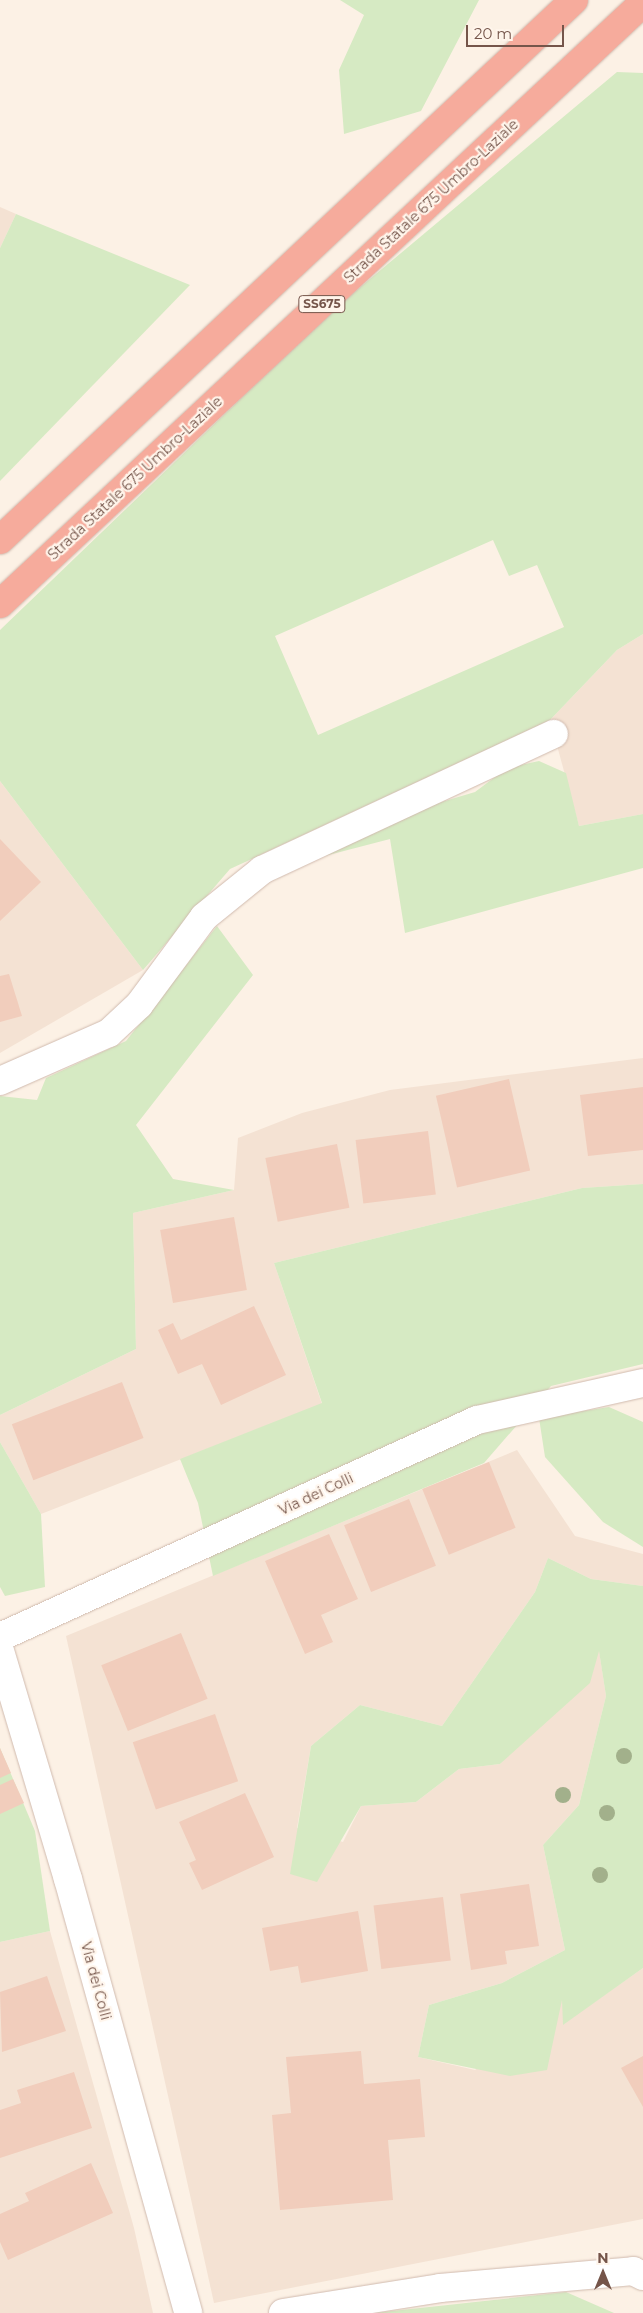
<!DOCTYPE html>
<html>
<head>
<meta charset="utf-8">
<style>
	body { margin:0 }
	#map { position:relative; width:643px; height:2313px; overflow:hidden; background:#fcf1e5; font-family:Montserrat,sans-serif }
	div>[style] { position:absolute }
	.residential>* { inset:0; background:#f4e2d3 }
	.green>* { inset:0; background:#d6eac3 }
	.building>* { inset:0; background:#f1cdbc; transform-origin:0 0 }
	.roads { filter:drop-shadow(0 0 1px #d0baae) drop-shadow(0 0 1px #d0baae) }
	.minor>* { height:28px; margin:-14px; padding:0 14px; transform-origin:14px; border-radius:14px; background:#fff }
	.highway>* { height:28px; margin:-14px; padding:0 14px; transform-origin:14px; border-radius:14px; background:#f6ab9c }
	.trees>* { width:16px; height:16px; margin:-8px; border-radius:50%; background:#a2b08b }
	span { translate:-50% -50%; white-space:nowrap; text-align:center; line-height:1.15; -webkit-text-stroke:4.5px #fff5eb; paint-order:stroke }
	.shield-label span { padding:1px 4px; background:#fff5eb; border:1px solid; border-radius:4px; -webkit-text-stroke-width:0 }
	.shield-label { font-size:12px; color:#75554a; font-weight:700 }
	.street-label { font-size:14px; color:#75554a }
	.north { position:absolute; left:578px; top:2248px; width:50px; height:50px; -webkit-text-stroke:4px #fff5eb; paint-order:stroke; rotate:0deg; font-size:14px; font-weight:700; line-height:20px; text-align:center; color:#75554a }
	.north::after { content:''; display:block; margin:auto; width:18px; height:22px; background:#75554a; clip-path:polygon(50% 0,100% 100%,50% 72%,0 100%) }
	.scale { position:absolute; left:466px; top:25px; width:98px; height:22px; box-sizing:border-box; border:2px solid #75554a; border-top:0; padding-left:6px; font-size:15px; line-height:18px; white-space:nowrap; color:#75554a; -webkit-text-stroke:4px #fff5eb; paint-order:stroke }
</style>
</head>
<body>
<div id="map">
	<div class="residential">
		<div style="clip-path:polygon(0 207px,16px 214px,0 248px)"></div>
		<div style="clip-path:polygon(643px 634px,643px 814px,579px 826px,550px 720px,617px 650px)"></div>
		<div style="clip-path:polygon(0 781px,143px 970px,0 1053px)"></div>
		<div style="clip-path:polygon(643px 1058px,643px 1184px,582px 1188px,274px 1263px,322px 1404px,41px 1514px,0 1442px,0 1415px,136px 1349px,133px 1213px,234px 1190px,238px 1138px,302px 1113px,390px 1090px)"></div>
		<div style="clip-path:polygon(517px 1450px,575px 1536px,643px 1554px,643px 1586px,591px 1579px,548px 1558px,535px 1592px,442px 1726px,360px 1705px,311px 1746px,297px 1828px,343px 1842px,361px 1806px,416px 1802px,459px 1769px,500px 1764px,599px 1650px,606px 1696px,579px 1805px,543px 1845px,565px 1950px,502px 1983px,429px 2005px,418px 2057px,475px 2070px,563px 1997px,563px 2024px,643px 1968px,643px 2219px,214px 2303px,66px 1636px)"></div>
		<div style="clip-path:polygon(50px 1931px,134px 2228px,153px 2313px,0 2313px,0 1942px)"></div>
	</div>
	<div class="green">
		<div style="clip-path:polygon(340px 0,479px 0,421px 111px,344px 134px,339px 70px,364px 15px)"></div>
		<div style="clip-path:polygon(evenodd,617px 72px,643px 73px,643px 634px,617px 650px,550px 720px,230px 869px,143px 970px,0 781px,0 630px,333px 310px,617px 72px,493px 540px,509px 576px,537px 565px,564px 627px,318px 735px,275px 636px,493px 540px)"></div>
		<div style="clip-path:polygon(16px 214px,190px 285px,0 481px,0 248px)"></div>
		<div style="clip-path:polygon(539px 761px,566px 773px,579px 826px,643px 814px,643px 868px,405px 933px,390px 839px,317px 858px,388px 818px,475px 792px,507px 768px)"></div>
		<div style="clip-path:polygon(217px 926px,253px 975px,136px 1125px,173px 1179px,234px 1190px,133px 1213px,136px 1349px,0 1415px,0 1096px,37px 1100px,46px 1078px,126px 1041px)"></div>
		<div style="clip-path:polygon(643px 1184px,643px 1364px,551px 1386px,484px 1463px,213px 1576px,198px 1503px,180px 1459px,322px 1403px,274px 1263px,582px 1188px)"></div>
		<div style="clip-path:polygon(609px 1407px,643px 1422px,643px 1547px,603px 1522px,545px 1457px,539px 1418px)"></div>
		<div style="clip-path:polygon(0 1442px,41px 1514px,45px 1587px,5px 1596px,0 1587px)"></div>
		<div style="clip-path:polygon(548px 1558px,591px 1579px,643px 1586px,643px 1968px,563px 2025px,562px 2000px,547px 2070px,510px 2076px,418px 2057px,429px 2005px,502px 1983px,565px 1950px,543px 1845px,579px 1805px,606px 1696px,599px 1651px,590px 1683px,500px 1764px,459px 1769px,416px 1802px,361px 1806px,317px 1882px,290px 1874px,311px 1746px,360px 1705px,442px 1726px,535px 1592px)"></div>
		<div style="clip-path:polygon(0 1748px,35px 1831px,50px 1931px,0 1942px)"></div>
		<div style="clip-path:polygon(566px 2292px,614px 2313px,374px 2313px)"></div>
	</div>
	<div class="building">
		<div style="clip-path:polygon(0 839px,41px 882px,0 921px)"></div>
		<div style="clip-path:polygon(9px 974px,22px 1016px,0 1022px,0 976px)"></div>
		<div style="left:509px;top:1079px;width:94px;height:75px;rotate:77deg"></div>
		<div style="clip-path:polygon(643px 1087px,643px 1150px,588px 1156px,580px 1095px)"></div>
		<div style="left:428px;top:1131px;width:64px;height:73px;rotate:83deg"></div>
		<div style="left:337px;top:1144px;width:65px;height:73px;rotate:79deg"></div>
		<div style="left:234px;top:1217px;width:74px;height:75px;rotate:80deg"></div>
		<div style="clip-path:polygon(254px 1306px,286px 1375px,221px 1405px,202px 1364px,178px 1374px,158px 1330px,173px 1323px,181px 1340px)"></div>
		<div style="left:122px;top:1382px;width:60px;height:118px;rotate:69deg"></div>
		<div style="left:489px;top:1462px;width:71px;height:72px;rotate:68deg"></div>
		<div style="left:409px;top:1499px;width:72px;height:70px;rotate:68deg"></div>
		<div style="clip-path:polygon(329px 1534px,358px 1599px,321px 1615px,333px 1642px,305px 1654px,265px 1561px)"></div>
		<div style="left:181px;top:1633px;width:71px;height:86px;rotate:68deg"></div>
		<div style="left:215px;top:1714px;width:71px;height:87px;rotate:71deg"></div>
		<div style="clip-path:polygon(0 1748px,11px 1773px,0 1778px)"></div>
		<div style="clip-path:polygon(13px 1779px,24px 1803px,0 1814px,0 1785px)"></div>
		<div style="clip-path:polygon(245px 1793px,274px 1857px,202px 1890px,189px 1863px,196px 1860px,179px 1822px)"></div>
		<div style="clip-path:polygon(529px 1884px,539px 1946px,505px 1951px,507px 1964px,471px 1970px,460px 1894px)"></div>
		<div style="left:443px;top:1897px;width:64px;height:70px;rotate:83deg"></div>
		<div style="clip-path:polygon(358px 1911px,368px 1971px,301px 1983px,298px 1966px,270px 1971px,262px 1928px)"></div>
		<div style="clip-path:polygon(47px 1976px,66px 2031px,2px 2052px,0 1992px)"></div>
		<div style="clip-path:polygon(361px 2051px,364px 2084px,420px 2079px,425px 2137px,388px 2140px,393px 2200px,280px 2210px,272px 2115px,291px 2113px,286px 2057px)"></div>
		<div style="clip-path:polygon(643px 2056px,643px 2107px,621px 2068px)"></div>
		<div style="clip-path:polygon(74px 2072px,92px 2128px,0 2158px,0 2110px,21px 2103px,17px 2090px)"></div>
		<div style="clip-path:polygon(91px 2163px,113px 2213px,8px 2260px,0 2242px,0 2214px,29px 2201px,25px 2193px)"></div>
	</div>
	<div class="roads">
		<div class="minor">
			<div style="left:0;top:1081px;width:119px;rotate:-23.8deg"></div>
			<div style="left:109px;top:1033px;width:41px;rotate:-43deg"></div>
			<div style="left:139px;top:1005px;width:109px;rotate:-53.5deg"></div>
			<div style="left:204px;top:917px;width:75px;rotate:-39deg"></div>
			<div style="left:262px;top:870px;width:322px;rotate:-25deg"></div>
			<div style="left:0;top:1637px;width:524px;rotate:-24.46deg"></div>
			<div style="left:477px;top:1420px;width:170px;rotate:-12.6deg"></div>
			<div style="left:0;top:1651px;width:238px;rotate:73.4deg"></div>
			<div style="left:68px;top:1879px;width:450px;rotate:74.5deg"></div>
			<div style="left:283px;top:2313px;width:159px;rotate:-9deg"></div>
			<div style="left:440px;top:2288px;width:194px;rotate:-5deg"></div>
			<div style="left:633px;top:2271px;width:11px;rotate:27deg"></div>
		</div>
		<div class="highway">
			<div style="left:0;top:540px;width:788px;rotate:-43.25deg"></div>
			<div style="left:0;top:604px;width:880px;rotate:-43.07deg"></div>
		</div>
	</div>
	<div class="trees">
		<div style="left:624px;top:1756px"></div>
		<div style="left:563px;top:1795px"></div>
		<div style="left:607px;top:1813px"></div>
		<div style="left:600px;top:1875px"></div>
	</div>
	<div class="shield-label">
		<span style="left:322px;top:304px">SS675</span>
	</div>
	<div class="street-label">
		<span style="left:431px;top:201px;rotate:-43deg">Strada Statale 675 Umbro-Laziale</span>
		<span style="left:135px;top:478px;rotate:-43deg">Strada Statale 675 Umbro-Laziale</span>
		<span style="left:316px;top:1494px;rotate:-25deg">Via dei Colli</span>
		<span style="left:96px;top:1981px;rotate:75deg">Via dei Colli</span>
	</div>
	<div class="north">N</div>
	<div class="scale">20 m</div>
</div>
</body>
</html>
